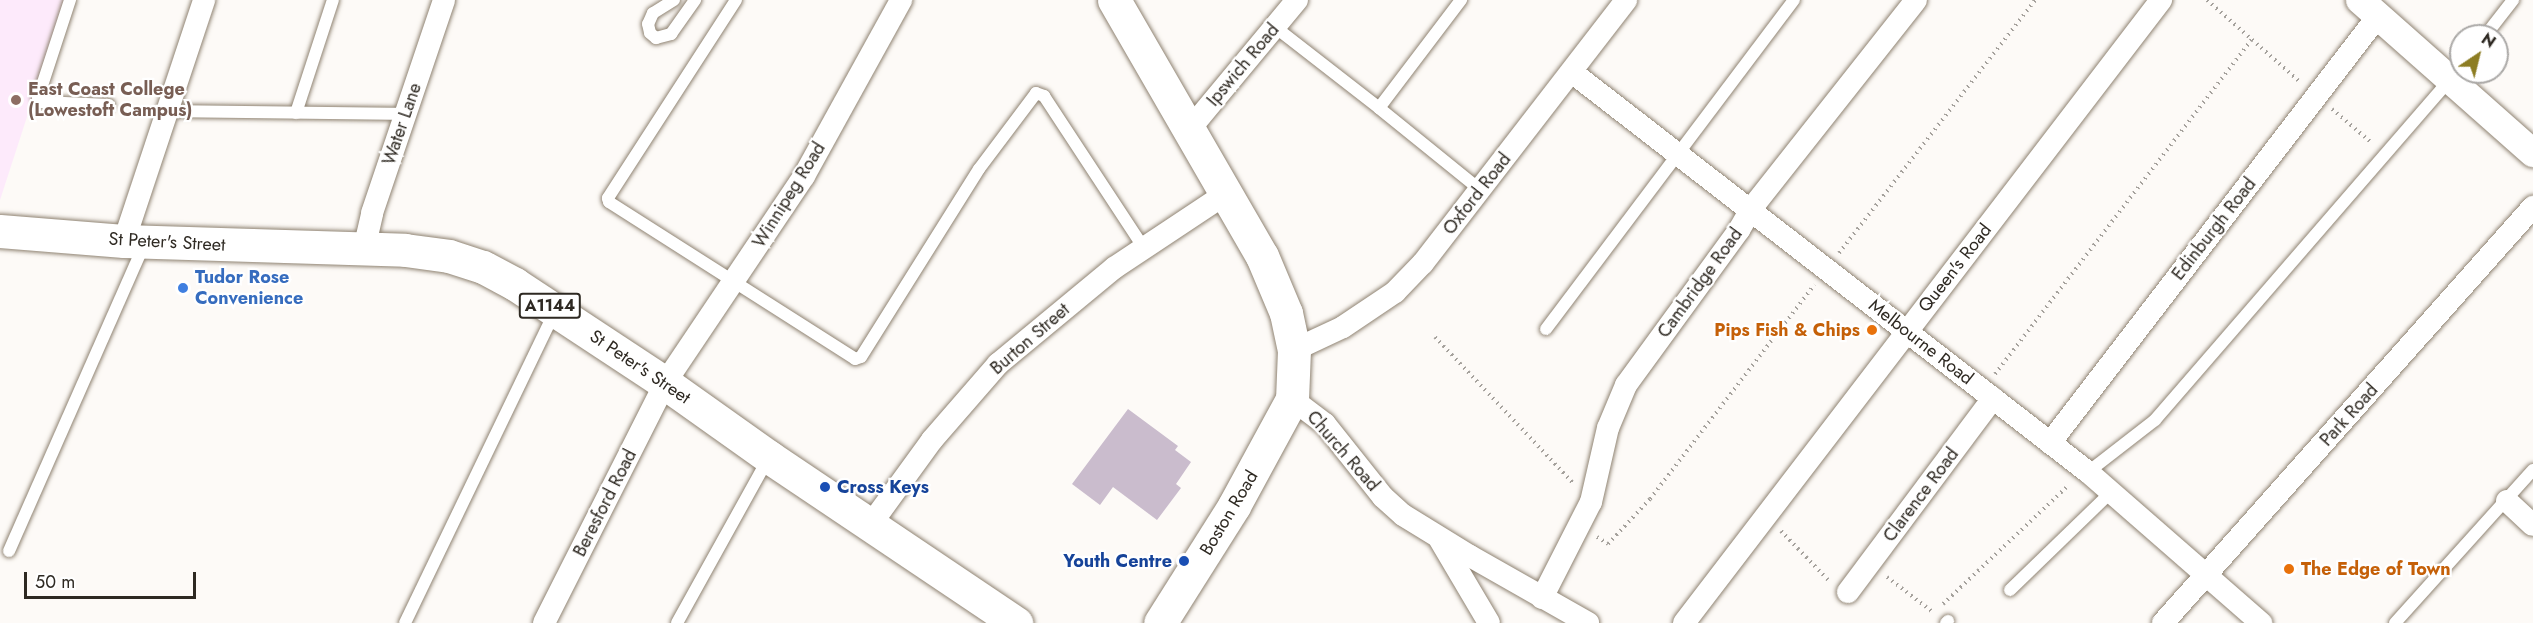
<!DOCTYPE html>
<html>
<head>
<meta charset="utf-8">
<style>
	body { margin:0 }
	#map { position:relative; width:2533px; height:623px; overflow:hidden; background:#fdfaf7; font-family:Jost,sans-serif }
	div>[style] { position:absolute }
	.education>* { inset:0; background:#fdeafb }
	.building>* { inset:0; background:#cabccd }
	.path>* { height:4px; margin-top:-2px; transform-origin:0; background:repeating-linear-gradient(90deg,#a5a19c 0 1.5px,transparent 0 6px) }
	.roads { filter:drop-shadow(0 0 2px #8f8372) drop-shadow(0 0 2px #8f8372) }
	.service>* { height:12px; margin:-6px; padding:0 6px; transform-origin:6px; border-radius:6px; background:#fff }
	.minor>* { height:22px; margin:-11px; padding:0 11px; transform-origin:11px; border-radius:11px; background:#fff }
	.tertiary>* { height:28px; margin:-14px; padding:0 14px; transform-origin:14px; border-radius:14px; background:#fff }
	.secondary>* { height:33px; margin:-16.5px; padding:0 16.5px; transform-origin:16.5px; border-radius:16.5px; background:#fff }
	.primary>* { height:33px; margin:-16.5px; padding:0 16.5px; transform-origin:16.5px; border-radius:16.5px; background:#fff }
	.dots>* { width:16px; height:16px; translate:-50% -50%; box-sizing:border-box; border:3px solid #fff; border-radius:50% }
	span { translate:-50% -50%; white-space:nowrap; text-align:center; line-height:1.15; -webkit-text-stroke:4.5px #fff; paint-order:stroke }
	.shield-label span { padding:2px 4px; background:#fff; border:2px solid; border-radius:4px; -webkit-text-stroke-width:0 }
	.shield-label { font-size:16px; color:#2e2922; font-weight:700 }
	.street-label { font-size:18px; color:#2e2922 }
	.education-label { font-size:18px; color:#785e54; font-weight:700 }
	.left { translate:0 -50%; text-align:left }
	.shop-label { font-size:18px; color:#366cbe; font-weight:700 }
	.food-label { font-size:18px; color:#c56008; font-weight:700 }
	.right { translate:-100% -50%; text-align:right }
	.transit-label { font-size:18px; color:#164399; font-weight:700 }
	.north { position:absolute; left:2449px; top:24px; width:60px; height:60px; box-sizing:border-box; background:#fff; border:2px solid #aba9a7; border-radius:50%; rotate:35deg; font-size:16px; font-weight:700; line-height:24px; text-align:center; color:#2e2922 }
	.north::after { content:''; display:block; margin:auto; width:21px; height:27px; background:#8d7d23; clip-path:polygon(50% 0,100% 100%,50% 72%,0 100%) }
	.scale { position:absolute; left:24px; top:572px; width:172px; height:27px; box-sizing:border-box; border:3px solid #2e2922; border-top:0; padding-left:8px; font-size:18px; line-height:21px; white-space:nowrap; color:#2e2922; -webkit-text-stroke:4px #fff; paint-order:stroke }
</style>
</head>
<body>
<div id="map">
	<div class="education">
		<div style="clip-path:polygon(0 0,65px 0,0 200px)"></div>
	</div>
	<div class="building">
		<div style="clip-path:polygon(1128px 409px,1178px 446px,1175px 450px,1191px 462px,1176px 484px,1181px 488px,1157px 520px,1113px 487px,1100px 505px,1072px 484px)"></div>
	</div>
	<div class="path">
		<div style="left:2207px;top:0;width:125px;rotate:41.4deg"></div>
		<div style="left:2332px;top:109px;width:52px;rotate:40.4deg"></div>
		<div style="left:1839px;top:253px;width:320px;rotate:-52.2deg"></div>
		<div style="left:1435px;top:337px;width:202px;rotate:46.6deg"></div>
		<div style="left:1995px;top:374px;width:422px;rotate:-52.5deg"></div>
		<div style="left:1781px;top:531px;width:71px;rotate:46.1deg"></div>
		<div style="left:1597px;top:537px;width:13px;rotate:32deg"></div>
		<div style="left:1608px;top:544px;width:62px;rotate:-47deg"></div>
		<div style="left:1650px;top:499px;width:270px;rotate:-52.5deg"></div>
		<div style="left:1887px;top:577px;width:59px;rotate:37.5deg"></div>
		<div style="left:1943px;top:604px;width:173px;rotate:-43.4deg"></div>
	</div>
	<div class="roads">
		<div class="service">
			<div style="left:70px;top:0;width:103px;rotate:108.1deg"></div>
			<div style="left:38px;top:98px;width:6px;rotate:45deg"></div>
			<div style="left:42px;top:102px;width:67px;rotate:2.6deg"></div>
			<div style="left:674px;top:0;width:25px;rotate:148deg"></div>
			<div style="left:653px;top:13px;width:12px;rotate:114deg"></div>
			<div style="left:648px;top:24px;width:9px;rotate:77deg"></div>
			<div style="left:650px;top:33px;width:8px;rotate:40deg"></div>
			<div style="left:656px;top:38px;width:16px;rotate:-15deg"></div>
			<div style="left:671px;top:34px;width:42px;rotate:-54.8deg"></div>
			<div style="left:736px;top:0;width:236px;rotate:122.9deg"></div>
			<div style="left:608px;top:198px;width:4px;rotate:76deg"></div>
			<div style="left:609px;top:202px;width:292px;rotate:32.5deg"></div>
			<div style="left:855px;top:359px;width:6px;rotate:-18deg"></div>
			<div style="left:861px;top:357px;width:222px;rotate:-57.9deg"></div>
			<div style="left:979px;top:169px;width:95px;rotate:-53.1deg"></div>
			<div style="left:1036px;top:93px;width:9px;rotate:21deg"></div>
			<div style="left:1044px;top:96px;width:181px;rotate:56.7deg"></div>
			<div style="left:1275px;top:27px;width:132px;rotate:37.9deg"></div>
			<div style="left:1379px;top:108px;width:136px;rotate:-52.8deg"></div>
			<div style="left:2485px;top:36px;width:46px;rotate:-52.1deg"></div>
			<div style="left:1379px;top:108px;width:129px;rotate:39deg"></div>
			<div style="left:168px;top:111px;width:238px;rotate:0.7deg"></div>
			<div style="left:296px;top:113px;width:119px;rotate:-71.9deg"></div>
			<div style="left:1546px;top:329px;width:412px;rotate:-53deg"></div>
			<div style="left:2088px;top:472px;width:85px;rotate:-37.8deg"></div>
			<div style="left:2155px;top:420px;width:467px;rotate:-49.1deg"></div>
			<div style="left:9px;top:551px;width:334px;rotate:-66.2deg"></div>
			<div style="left:2010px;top:590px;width:141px;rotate:-44.1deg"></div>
			<div style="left:405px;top:623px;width:344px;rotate:-64.3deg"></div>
			<div style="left:677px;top:623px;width:188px;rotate:-61deg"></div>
			<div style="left:1946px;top:623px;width:3px;rotate:-45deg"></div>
			<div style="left:2395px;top:623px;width:206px;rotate:-48deg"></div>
		</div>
		<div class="minor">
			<div style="left:1573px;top:73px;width:651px;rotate:37.77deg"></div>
			<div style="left:2088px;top:472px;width:230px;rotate:41.1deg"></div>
			<div style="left:1189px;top:130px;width:169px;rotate:-50.3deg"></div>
			<div style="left:124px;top:241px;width:254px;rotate:-71.6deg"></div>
			<div style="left:364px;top:249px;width:37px;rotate:-77deg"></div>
			<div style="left:372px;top:213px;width:225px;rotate:-71.3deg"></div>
			<div style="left:1294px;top:350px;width:54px;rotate:-25.1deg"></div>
			<div style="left:1343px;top:327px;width:63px;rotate:-33.9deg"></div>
			<div style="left:1395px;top:292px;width:40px;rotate:-46deg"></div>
			<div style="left:1423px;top:263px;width:332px;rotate:-52.3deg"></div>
			<div style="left:1292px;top:399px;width:41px;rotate:37.1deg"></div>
			<div style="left:1325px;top:424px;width:93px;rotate:51.5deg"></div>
			<div style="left:1383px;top:497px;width:27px;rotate:42deg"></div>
			<div style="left:1403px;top:515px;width:79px;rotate:31.5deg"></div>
			<div style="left:1470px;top:556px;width:136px;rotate:29.6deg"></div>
			<div style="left:2050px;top:443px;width:538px;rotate:-52.47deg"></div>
			<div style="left:2507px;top:501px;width:35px;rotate:43deg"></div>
			<div style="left:871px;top:524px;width:104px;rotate:-54deg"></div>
			<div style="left:932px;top:440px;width:101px;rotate:-49deg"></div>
			<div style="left:998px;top:364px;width:151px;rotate:-39.6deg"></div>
			<div style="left:1114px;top:268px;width:136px;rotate:-33.6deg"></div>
			<div style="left:1440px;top:540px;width:96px;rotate:59.4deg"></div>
			<div style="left:1848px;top:592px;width:242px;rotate:-53.2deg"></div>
			<div style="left:1542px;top:598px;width:108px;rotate:-63deg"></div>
			<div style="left:1591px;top:502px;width:76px;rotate:-77.1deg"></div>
			<div style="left:1608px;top:428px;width:47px;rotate:-67.3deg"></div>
			<div style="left:1626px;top:385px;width:192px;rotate:-53.9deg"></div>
			<div style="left:1739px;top:230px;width:24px;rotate:-60deg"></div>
			<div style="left:1751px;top:209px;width:266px;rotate:-51.7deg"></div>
			<div style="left:544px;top:623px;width:269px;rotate:-63.2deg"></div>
			<div style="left:665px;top:383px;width:249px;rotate:-56.1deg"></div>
			<div style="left:804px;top:176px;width:201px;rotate:-61.1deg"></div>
			<div style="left:1684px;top:623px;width:785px;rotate:-52.56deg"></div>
			<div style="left:2163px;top:623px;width:557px;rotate:-48.35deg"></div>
		</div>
		<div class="tertiary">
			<div style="left:2360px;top:0;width:231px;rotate:41.5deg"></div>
		</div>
		<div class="secondary">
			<div style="left:1114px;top:0;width:296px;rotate:60deg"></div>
			<div style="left:1262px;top:256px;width:62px;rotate:67.2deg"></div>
			<div style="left:1286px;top:313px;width:38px;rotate:78deg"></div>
			<div style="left:1294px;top:350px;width:49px;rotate:92.3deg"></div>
			<div style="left:1292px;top:399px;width:122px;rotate:118.5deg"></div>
			<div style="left:1234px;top:506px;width:138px;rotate:122.3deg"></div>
		</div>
		<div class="primary">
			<div style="left:0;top:231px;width:124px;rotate:4.6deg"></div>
			<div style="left:124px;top:241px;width:281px;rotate:1.8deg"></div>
			<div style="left:405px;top:250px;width:44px;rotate:7.8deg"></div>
			<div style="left:449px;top:256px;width:36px;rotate:18deg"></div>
			<div style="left:483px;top:267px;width:36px;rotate:28deg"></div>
			<div style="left:515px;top:284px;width:180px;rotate:33.4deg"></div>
			<div style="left:665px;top:383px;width:128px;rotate:35.4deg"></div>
			<div style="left:769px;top:457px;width:298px;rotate:33.9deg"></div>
		</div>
	</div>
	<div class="dots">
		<div style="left:16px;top:100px;background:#8d6e63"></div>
		<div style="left:183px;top:288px;background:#3f7fe0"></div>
		<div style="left:1872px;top:330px;background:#e8710a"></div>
		<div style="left:825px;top:487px;background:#1a4fb4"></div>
		<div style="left:1184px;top:561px;background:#1a4fb4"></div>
		<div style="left:2289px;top:569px;background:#e8710a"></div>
	</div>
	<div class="shield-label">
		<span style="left:550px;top:306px">A1144</span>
	</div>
	<div class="street-label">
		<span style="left:1243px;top:65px;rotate:-50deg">Ipswich Road</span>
		<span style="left:402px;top:124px;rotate:-71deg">Water Lane</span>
		<span style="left:1477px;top:194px;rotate:-52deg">Oxford Road</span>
		<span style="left:789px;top:195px;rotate:-58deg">Winnipeg Road</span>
		<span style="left:2214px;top:229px;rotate:-52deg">Edinburgh Road</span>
		<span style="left:167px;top:242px;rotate:3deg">St Peter's Street</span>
		<span style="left:1955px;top:268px;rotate:-52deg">Queen's Road</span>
		<span style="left:1700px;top:283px;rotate:-54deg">Cambridge Road</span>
		<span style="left:1030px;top:339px;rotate:-41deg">Burton Street</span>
		<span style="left:1921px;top:342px;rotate:38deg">Melbourne Road</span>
		<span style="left:640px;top:367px;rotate:34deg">St Peter's Street</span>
		<span style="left:2349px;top:415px;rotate:-48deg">Park Road</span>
		<span style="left:1343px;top:451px;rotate:49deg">Church Road</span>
		<span style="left:1921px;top:495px;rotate:-53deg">Clarence Road</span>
		<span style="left:605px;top:503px;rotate:-63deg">Beresford Road</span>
		<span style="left:1229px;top:513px;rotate:-59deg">Boston Road</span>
	</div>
	<div class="education-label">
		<span class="left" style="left:28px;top:100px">East Coast College<br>(Lowestoft Campus)</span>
	</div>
	<div class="shop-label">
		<span class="left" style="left:195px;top:288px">Tudor Rose<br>Convenience</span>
	</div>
	<div class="food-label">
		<span class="right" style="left:1860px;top:330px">Pips Fish &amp; Chips</span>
		<span class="left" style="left:2301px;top:569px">The Edge of Town</span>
	</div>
	<div class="transit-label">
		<span class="left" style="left:837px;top:487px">Cross Keys</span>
		<span class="right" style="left:1172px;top:561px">Youth Centre</span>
	</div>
	<div class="north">N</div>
	<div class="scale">50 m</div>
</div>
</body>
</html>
